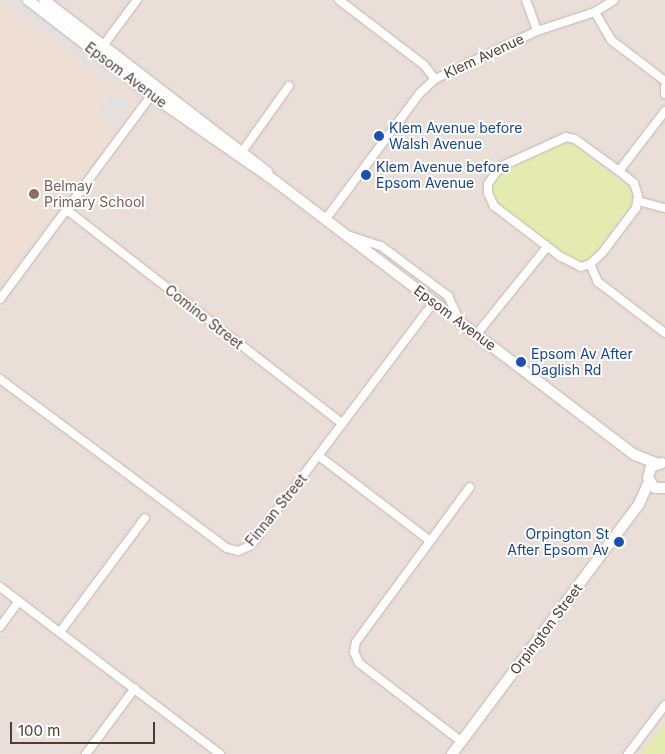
<!DOCTYPE html>
<html>
<head>
<meta charset="utf-8">
<style>
	body { margin:0 }
	#map { position:relative; width:665px; height:754px; overflow:hidden; background:#f6eeea; font-family:Inter,sans-serif }
	div>[style] { position:absolute }
	.residential>* { inset:0; background:#eaded8; transform-origin:0 0 }
	.education>* { inset:0; background:#efded4 }
	.green>* { inset:0; background:#e4ebb1 }
	.parking>* { inset:0; background:#e4e0df; transform-origin:0 0 }
	.roads { filter:drop-shadow(0 0 1px #c5b6af) drop-shadow(0 0 1px #c5b6af) }
	.minor>* { height:8px; margin:-4px; padding:0 4px; transform-origin:4px; border-radius:4px; background:#fff }
	.tertiary>* { height:10px; margin:-5px; padding:0 5px; transform-origin:5px; border-radius:5px; background:#fff }
	.dots>* { width:14px; height:14px; translate:-50% -50%; box-sizing:border-box; border:2px solid #fff; border-radius:50% }
	span { translate:-50% -50%; white-space:nowrap; text-align:center; line-height:1.15; -webkit-text-stroke:4px #fff; paint-order:stroke }
	.street-label { font-size:14px; color:#4a3d37 }
	.transit-label { font-size:14px; color:#164399 }
	.left { translate:0 -50%; text-align:left }
	.right { translate:-100% -50%; text-align:right }
	.education-label { font-size:14px; color:#785e54 }
	.scale { position:absolute; left:10px; top:722px; width:145px; height:22px; box-sizing:border-box; border:2px solid #4a3d37; border-top:0; padding-left:6px; font-size:15px; line-height:18px; white-space:nowrap; color:#4a3d37; -webkit-text-stroke:4px #fff; paint-order:stroke }
</style>
</head>
<body>
<div id="map">
	<div class="residential">
		<div style="left:0;top:0;width:665px;height:754px"></div>
	</div>
	<div class="education">
		<div style="clip-path:polygon(0 3px,137px 105px,0 283px)"></div>
	</div>
	<div class="green">
		<div style="clip-path:polygon(557px 142px,575px 145px,630px 189px,632px 203px,592px 257px,580px 262px,571px 260px,495px 202px,490px 188px,493px 178px,500px 169px)"></div>
		<div style="clip-path:polygon(665px 723px,665px 754px,641px 754px)"></div>
	</div>
	<div class="parking">
		<div style="clip-path:polygon(3px 0,21px 0,124px 79px,112px 81px)"></div>
		<div style="left:113px;top:92px;width:24px;height:27px;rotate:36deg"></div>
	</div>
	<div class="roads">
		<div class="minor">
			<div style="left:339px;top:0;width:107px;rotate:37.4deg"></div>
			<div style="left:424px;top:65px;width:18px;rotate:52deg"></div>
			<div style="left:526px;top:0;width:33px;rotate:70deg"></div>
			<div style="left:595px;top:12px;width:32px;rotate:60deg"></div>
			<div style="left:611px;top:40px;width:68px;rotate:37.2deg"></div>
			<div style="left:100px;top:50px;width:62px;rotate:-53.5deg"></div>
			<div style="left:665px;top:87px;width:7px;rotate:90deg"></div>
			<div style="left:566px;top:137px;width:9px;rotate:13deg"></div>
			<div style="left:575px;top:139px;width:54px;rotate:36deg"></div>
			<div style="left:619px;top:171px;width:19px;rotate:39deg"></div>
			<div style="left:634px;top:183px;width:14px;rotate:73deg"></div>
			<div style="left:638px;top:196px;width:12px;rotate:99deg"></div>
			<div style="left:636px;top:208px;width:55px;rotate:126.9deg"></div>
			<div style="left:603px;top:252px;width:18px;rotate:137deg"></div>
			<div style="left:590px;top:264px;width:9px;rotate:162deg"></div>
			<div style="left:581px;top:267px;width:22px;rotate:-153deg"></div>
			<div style="left:561px;top:257px;width:84px;rotate:-142.7deg"></div>
			<div style="left:494px;top:206px;width:14px;rotate:-115deg"></div>
			<div style="left:488px;top:193px;width:9px;rotate:-90deg"></div>
			<div style="left:488px;top:184px;width:21px;rotate:-55deg"></div>
			<div style="left:500px;top:167px;width:72px;rotate:-24.4deg"></div>
			<div style="left:239px;top:156px;width:86px;rotate:-54.5deg"></div>
			<div style="left:619px;top:171px;width:76px;rotate:-52.5deg"></div>
			<div style="left:638px;top:201px;width:28px;rotate:15deg"></div>
			<div style="left:67px;top:210px;width:348px;rotate:37.8deg"></div>
			<div style="left:325px;top:220px;width:159px;rotate:-53.2deg"></div>
			<div style="left:420px;top:93px;width:21px;rotate:-43deg"></div>
			<div style="left:435px;top:79px;width:113px;rotate:-25.2deg"></div>
			<div style="left:537px;top:31px;width:61px;rotate:-18.1deg"></div>
			<div style="left:595px;top:12px;width:22px;rotate:-32deg"></div>
			<div style="left:350px;top:236px;width:33px;rotate:18deg"></div>
			<div style="left:381px;top:246px;width:84px;rotate:36.7deg"></div>
			<div style="left:448px;top:296px;width:29px;rotate:65deg"></div>
			<div style="left:590px;top:264px;width:20px;rotate:66deg"></div>
			<div style="left:598px;top:282px;width:84px;rotate:37.3deg"></div>
			<div style="left:0;top:299px;width:258px;rotate:-53.4deg"></div>
			<div style="left:476px;top:335px;width:113px;rotate:-51.1deg"></div>
			<div style="left:0;top:379px;width:283px;rotate:36.7deg"></div>
			<div style="left:227px;top:548px;width:11px;rotate:15deg"></div>
			<div style="left:238px;top:551px;width:13px;rotate:-23deg"></div>
			<div style="left:250px;top:546px;width:306px;rotate:-53deg"></div>
			<div style="left:319px;top:456px;width:140px;rotate:37.4deg"></div>
			<div style="left:0;top:587px;width:276px;rotate:37.2deg"></div>
			<div style="left:0;top:627px;width:32px;rotate:-54deg"></div>
			<div style="left:60px;top:632px;width:142px;rotate:-53.3deg"></div>
			<div style="left:462px;top:742px;width:130px;rotate:-142.5deg"></div>
			<div style="left:359px;top:663px;width:12px;rotate:-114deg"></div>
			<div style="left:354px;top:652px;width:10px;rotate:-79deg"></div>
			<div style="left:356px;top:642px;width:192px;rotate:-53.7deg"></div>
			<div style="left:86px;top:754px;width:82px;rotate:-53.4deg"></div>
			<div style="left:628px;top:754px;width:61px;rotate:-52.9deg"></div>
		</div>
		<div class="tertiary">
			<div style="left:28px;top:0;width:155px;rotate:37.7deg"></div>
			<div style="left:151px;top:95px;width:151px;rotate:34.7deg"></div>
			<div style="left:275px;top:181px;width:452px;rotate:37.3deg"></div>
			<div style="left:635px;top:455px;width:25px;rotate:21deg"></div>
			<div style="left:44px;top:0;width:282px;rotate:37.6deg"></div>
			<div style="left:662px;top:463px;width:12px;rotate:160deg"></div>
			<div style="left:651px;top:467px;width:11px;rotate:105deg"></div>
			<div style="left:648px;top:478px;width:12px;rotate:55deg"></div>
			<div style="left:655px;top:488px;width:10px"></div>
			<div style="left:452px;top:754px;width:312px;rotate:-53.2deg"></div>
			<div style="left:639px;top:504px;width:24px;rotate:-66deg"></div>
		</div>
	</div>
	<div class="dots">
		<div style="left:379px;top:136px;background:#1a4fb4"></div>
		<div style="left:366px;top:175px;background:#1a4fb4"></div>
		<div style="left:34px;top:194px;background:#8d6e63"></div>
		<div style="left:521px;top:362px;background:#1a4fb4"></div>
		<div style="left:619px;top:542px;background:#1a4fb4"></div>
	</div>
	<div class="street-label">
		<span style="left:484px;top:56px;rotate:-25deg">Klem Avenue</span>
		<span style="left:126px;top:75px;rotate:37deg">Epsom Avenue</span>
		<span style="left:204px;top:317px;rotate:38deg">Comino Street</span>
		<span style="left:455px;top:318px;rotate:37deg">Epsom Avenue</span>
		<span style="left:276px;top:510px;rotate:-51deg">Finnan Street</span>
		<span style="left:546px;top:629px;rotate:-53deg">Orpington Street</span>
	</div>
	<div class="transit-label">
		<span class="left" style="left:389px;top:136px">Klem Avenue before<br>Walsh Avenue</span>
		<span class="left" style="left:376px;top:175px">Klem Avenue before<br>Epsom Avenue</span>
		<span class="left" style="left:531px;top:362px">Epsom Av After<br>Daglish Rd</span>
		<span class="right" style="left:609px;top:542px">Orpington St<br>After Epsom Av</span>
	</div>
	<div class="education-label">
		<span class="left" style="left:44px;top:194px">Belmay<br>Primary School</span>
	</div>
	<div class="scale">100 m</div>
</div>
</body>
</html>
